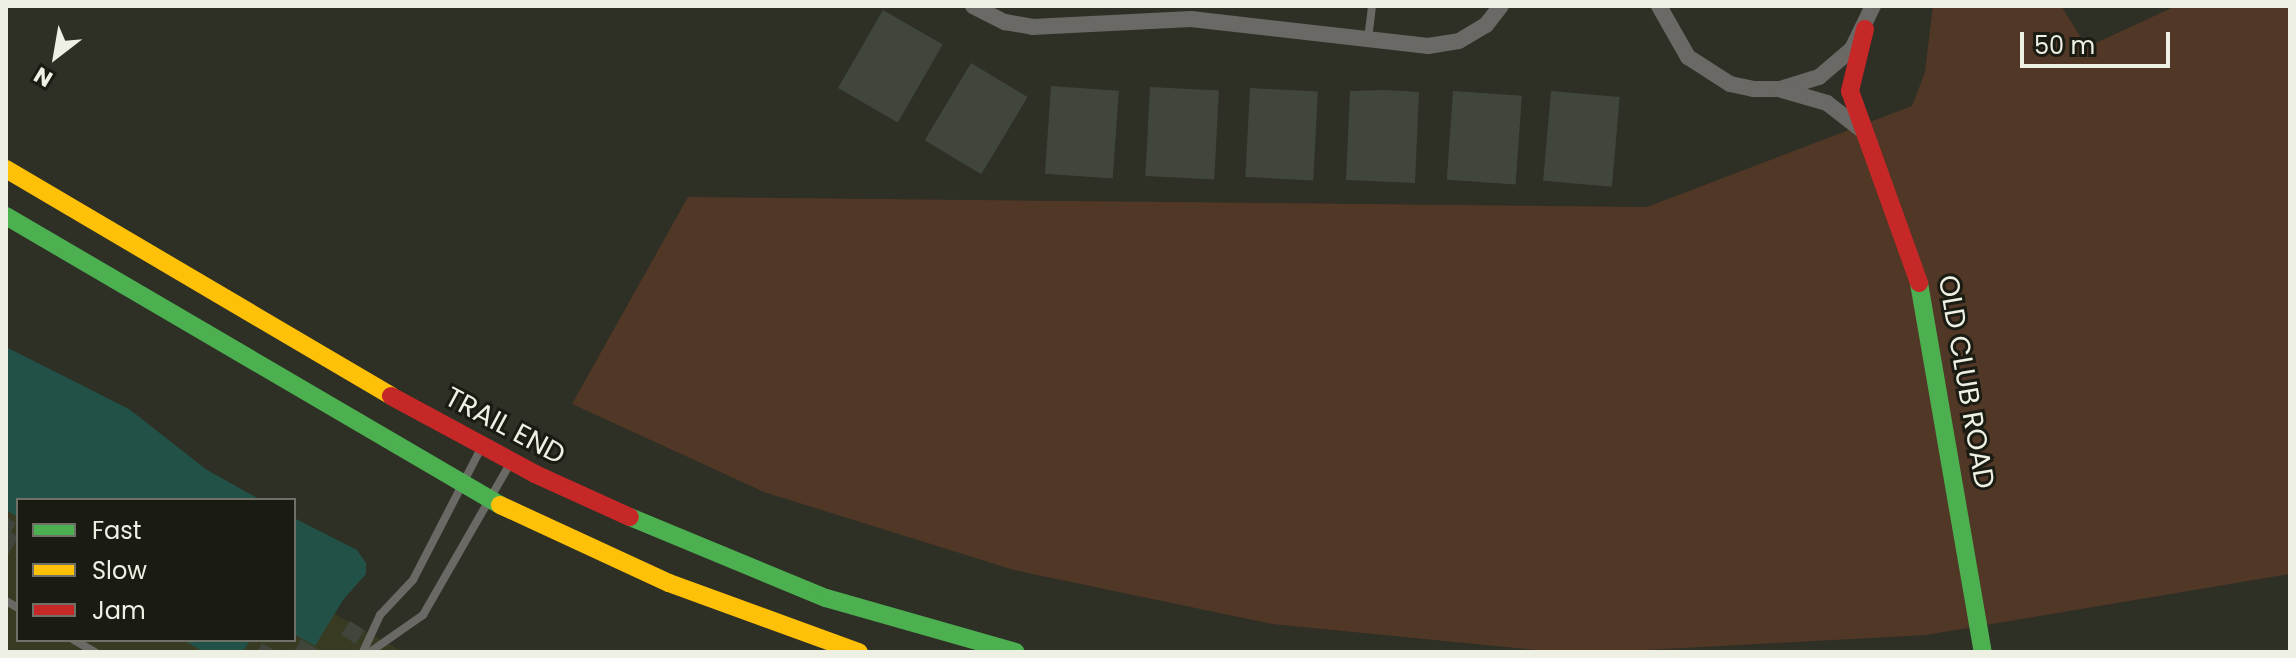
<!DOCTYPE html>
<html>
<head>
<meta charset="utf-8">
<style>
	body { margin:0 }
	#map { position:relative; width:2296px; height:658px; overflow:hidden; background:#2e2f25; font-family:Poppins,sans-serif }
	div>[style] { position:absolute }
	.built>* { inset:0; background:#383b22 }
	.green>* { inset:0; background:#513725 }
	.water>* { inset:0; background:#225147 }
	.building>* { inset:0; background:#40463c; transform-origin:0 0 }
	.lane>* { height:8px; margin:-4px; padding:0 4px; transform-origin:4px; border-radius:4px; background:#6a6965 }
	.street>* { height:16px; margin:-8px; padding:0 8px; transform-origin:8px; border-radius:8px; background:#6a6965 }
	.fast>* { height:18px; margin:-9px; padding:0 9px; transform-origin:9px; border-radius:9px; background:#4caf50 }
	.slow>* { height:18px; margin:-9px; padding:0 9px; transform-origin:9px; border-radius:9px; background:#ffc107 }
	.jam>* { height:18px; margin:-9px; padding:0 9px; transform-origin:9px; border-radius:9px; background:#c62828 }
	span { translate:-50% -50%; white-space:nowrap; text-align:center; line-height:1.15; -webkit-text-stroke:6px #1a1b12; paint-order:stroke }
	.street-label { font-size:28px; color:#eef0e3 }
	.frame { position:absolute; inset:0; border:8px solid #eef0e3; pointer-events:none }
	.legend { position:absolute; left:16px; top:498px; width:280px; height:144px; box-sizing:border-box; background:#1a1b12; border:2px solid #6f7066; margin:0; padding:10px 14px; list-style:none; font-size:24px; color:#eef0e3 }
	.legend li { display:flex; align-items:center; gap:16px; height:40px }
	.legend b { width:40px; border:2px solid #6f7066 }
	.north { position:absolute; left:16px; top:16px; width:80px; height:80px; -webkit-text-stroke:6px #1a1b12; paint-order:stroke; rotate:211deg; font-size:22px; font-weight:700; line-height:32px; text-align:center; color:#eef0e3 }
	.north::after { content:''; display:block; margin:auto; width:28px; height:36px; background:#eef0e3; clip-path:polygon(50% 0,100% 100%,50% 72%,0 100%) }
	.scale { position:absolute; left:2020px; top:32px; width:150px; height:36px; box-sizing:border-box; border:4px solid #eef0e3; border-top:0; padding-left:10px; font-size:24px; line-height:28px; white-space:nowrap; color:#eef0e3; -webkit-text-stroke:6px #1a1b12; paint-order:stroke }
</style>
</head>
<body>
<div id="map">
	<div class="built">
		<div style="clip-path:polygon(6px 433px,18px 500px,18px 640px,294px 640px,294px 592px,404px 652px,6px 652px)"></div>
	</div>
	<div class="green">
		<div style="clip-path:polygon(1933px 6px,2061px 6px,2087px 47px,2176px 6px,2290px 6px,2290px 574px,1926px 635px,1610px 652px,1557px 652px,1272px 624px,1014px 570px,764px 492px,572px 404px,688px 197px,1647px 207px,1912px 106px,1925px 72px)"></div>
	</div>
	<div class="water">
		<div style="clip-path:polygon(6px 347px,129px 409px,207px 470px,261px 500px,18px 500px,18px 517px,6px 510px)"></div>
		<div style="clip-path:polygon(294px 518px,357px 550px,366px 563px,366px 574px,343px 600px,315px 646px,294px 634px)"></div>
		<div style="clip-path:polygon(183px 640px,250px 640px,243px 652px,204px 652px)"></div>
	</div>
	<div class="building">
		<div style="left:883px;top:10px;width:69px;height:90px;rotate:30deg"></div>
		<div style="left:971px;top:63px;width:66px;height:90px;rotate:31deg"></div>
		<div style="left:1051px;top:86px;width:68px;height:88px;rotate:4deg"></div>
		<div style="left:1150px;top:87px;width:69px;height:89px;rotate:3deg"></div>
		<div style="left:1250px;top:88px;width:68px;height:89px;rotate:3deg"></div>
		<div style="clip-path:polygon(1385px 90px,1419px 92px,1415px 183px,1346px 180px,1350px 91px)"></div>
		<div style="left:1453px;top:91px;width:69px;height:89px;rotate:4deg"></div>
		<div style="left:1551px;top:91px;width:69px;height:90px;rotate:5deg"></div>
		<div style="clip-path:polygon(6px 517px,16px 523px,11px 532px,18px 537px,8px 555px)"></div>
		<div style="left:350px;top:621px;width:17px;height:16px;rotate:33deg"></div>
		<div style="clip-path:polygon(301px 639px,322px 652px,294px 652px)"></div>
		<div style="clip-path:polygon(262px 643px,277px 652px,257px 652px)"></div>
	</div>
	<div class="lane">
		<div style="left:1368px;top:39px;width:33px;rotate:-83deg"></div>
		<div style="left:6px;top:601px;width:14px;rotate:30deg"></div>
		<div style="left:74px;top:640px;width:24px;rotate:30deg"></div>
		<div style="left:363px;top:652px;width:41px;rotate:-65.3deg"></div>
		<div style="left:380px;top:615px;width:48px;rotate:-46.7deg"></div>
		<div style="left:413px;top:580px;width:148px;rotate:-62.7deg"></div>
		<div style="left:370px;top:652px;width:65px;rotate:-34.9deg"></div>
		<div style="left:423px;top:615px;width:174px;rotate:-60.1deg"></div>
	</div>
	<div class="street">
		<div style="left:973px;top:6px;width:36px;rotate:27deg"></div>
		<div style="left:1005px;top:22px;width:27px;rotate:10deg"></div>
		<div style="left:1032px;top:27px;width:159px;rotate:-2.9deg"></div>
		<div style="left:1191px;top:19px;width:239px;rotate:6.5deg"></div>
		<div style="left:1428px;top:46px;width:31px;rotate:-9deg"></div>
		<div style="left:1459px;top:41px;width:31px;rotate:-31deg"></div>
		<div style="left:1486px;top:25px;width:24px;rotate:-52deg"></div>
		<div style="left:1659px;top:6px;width:59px;rotate:60.4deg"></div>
		<div style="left:1688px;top:57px;width:50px;rotate:32.7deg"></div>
		<div style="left:1730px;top:84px;width:25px;rotate:12deg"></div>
		<div style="left:1754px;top:89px;width:26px"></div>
		<div style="left:1780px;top:89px;width:41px;rotate:-17.1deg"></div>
		<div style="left:1819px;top:77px;width:43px;rotate:-40.3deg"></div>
		<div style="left:1852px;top:49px;width:48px;rotate:-64deg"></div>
		<div style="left:1782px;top:90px;width:47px;rotate:16.1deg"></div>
		<div style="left:1827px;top:103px;width:46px;rotate:37.9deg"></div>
	</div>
	<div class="fast">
		<div style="left:6px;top:216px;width:572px;rotate:30.33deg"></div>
		<div style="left:1919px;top:283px;width:375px;rotate:80.2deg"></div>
		<div style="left:630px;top:517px;width:212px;rotate:22.5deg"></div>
		<div style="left:826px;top:598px;width:197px;rotate:15.9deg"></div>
	</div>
	<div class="slow">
		<div style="left:6px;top:169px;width:447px;rotate:30.5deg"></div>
		<div style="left:500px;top:505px;width:186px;rotate:24.8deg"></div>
		<div style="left:669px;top:583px;width:202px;rotate:20deg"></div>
	</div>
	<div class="jam">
		<div style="left:1865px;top:29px;width:64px;rotate:103.6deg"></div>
		<div style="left:1850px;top:91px;width:204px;rotate:70.2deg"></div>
		<div style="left:391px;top:396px;width:164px;rotate:28.4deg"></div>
		<div style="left:535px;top:474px;width:104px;rotate:24.4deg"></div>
	</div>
	<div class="street-label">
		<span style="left:1966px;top:382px;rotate:80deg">OLD CLUB ROAD</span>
		<span style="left:505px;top:426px;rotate:28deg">TRAIL END</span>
	</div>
	<div class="frame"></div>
	<ul class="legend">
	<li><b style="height:10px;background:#4caf50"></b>Fast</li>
	<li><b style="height:10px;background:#ffc107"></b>Slow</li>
	<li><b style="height:10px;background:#c62828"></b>Jam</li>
	</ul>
	<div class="north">N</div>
	<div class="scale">50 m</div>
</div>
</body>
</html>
